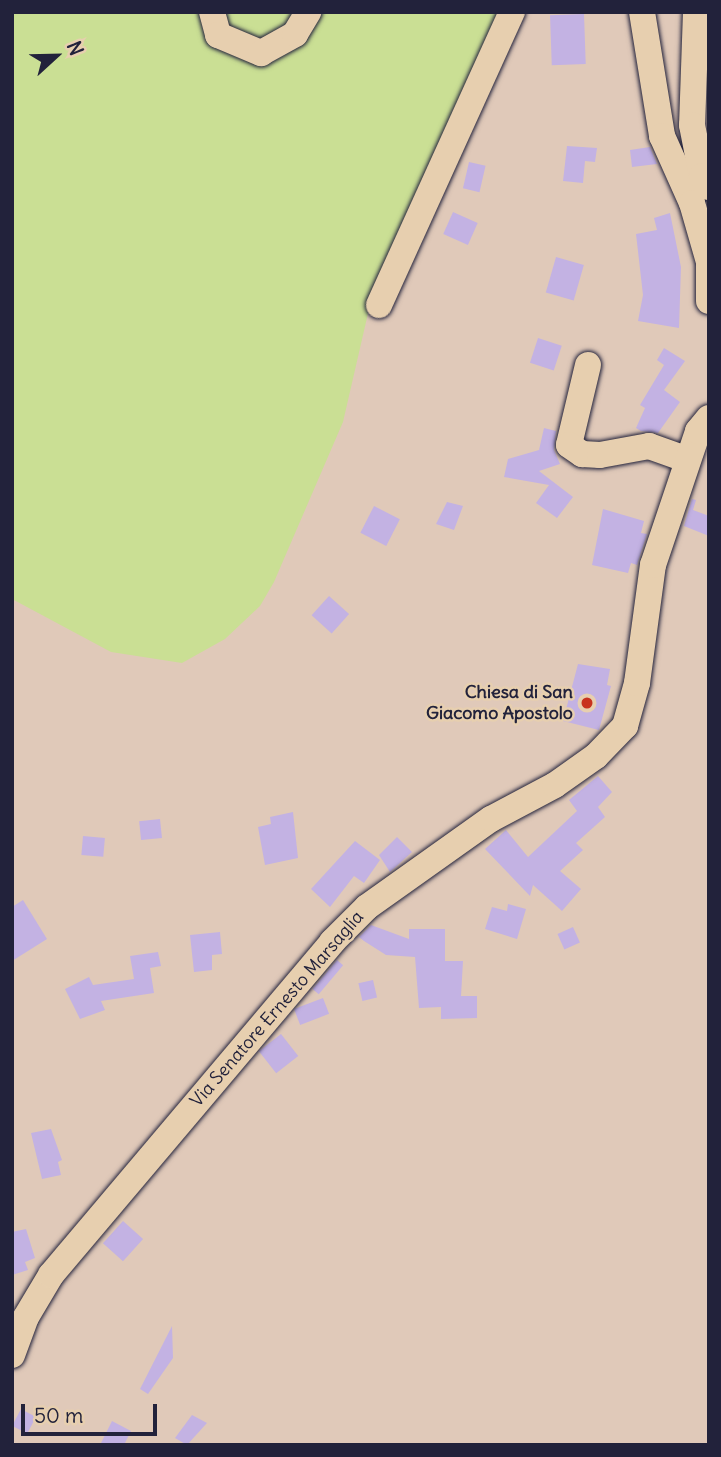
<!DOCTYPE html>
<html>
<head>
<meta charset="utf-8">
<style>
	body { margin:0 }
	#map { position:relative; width:721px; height:1457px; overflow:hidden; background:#e0c9b9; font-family:Delius,sans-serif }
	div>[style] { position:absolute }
	.green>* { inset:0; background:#cadf94 }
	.building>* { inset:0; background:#c3b2e3; transform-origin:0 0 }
	.roads { filter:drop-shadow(0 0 2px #22223b) drop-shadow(0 0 2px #22223b) }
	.minor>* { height:26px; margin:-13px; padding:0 13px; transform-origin:13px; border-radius:13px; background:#e7cfaf }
	.dots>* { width:19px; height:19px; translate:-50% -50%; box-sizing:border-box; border:4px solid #e7cfaf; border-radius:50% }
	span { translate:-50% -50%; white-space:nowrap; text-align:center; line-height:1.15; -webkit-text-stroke:5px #e7cfaf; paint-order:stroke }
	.poi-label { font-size:18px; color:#22223b; font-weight:700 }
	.right { translate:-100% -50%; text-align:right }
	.street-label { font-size:18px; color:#22223b }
	.frame { position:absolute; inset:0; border:14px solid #22223b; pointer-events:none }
	.north { position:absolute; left:21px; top:21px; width:70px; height:70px; -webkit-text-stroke:5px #e7cfaf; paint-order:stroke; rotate:68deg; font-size:19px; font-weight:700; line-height:28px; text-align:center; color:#22223b }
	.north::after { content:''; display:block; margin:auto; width:24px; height:32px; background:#22223b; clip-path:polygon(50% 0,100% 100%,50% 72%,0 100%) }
	.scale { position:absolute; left:21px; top:1404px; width:136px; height:32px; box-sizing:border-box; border:4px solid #22223b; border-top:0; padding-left:9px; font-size:21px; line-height:24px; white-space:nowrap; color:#22223b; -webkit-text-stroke:5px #e7cfaf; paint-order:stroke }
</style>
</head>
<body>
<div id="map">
	<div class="green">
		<div style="clip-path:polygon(12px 12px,500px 12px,375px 283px,343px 422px,274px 582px,260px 606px,225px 639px,182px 663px,111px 652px,12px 599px)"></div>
	</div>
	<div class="building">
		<div style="left:584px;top:14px;width:50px;height:34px;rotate:88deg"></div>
		<div style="clip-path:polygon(567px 146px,597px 148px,595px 162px,585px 161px,583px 183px,563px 181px)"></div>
		<div style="clip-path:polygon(650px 147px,657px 164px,632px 167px,630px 150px)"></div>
		<div style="left:469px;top:162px;width:17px;height:27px;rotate:13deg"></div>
		<div style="left:453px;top:212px;width:27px;height:24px;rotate:24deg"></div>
		<div style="clip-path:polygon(670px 213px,681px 267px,679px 328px,638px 321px,643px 295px,636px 234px,657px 230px,654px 218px)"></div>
		<div style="left:556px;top:257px;width:29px;height:37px;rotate:16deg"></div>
		<div style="left:538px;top:338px;width:25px;height:26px;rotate:18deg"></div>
		<div style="clip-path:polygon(664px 348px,685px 361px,664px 390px,680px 402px,658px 433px,641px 431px,636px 428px,645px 408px,640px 405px,664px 365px,657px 360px)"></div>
		<div style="clip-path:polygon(544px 428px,556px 431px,554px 450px,560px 464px,539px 471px,573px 497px,557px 518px,536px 503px,549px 485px,504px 477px,508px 459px,539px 450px)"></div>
		<div style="clip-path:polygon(692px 499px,696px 500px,693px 510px,709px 516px,709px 536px,684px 526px)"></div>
		<div style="clip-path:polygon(447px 502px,463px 506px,454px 530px,436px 524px)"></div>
		<div style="left:374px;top:506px;width:29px;height:30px;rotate:27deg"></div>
		<div style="clip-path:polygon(603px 509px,644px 521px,641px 533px,647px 534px,637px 565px,631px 563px,628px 573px,592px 565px)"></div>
		<div style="left:329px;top:596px;width:27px;height:26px;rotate:42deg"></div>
		<div style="clip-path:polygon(578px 664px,610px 669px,607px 685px,611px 686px,599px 730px,563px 721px)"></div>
		<div style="clip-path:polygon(598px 776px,612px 792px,598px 807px,605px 817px,576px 843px,583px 850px,560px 871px,581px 889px,562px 911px,533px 885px,530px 896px,485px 849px,506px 830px,528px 857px,577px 811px,569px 800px)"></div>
		<div style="clip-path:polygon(293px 812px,298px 858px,265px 865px,258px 827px,271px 824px,270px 817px)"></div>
		<div style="left:160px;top:819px;width:19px;height:21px;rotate:84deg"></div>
		<div style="left:83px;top:836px;width:22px;height:19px;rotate:5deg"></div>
		<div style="clip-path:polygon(397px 837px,412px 852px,390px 872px,379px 855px)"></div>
		<div style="clip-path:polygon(355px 841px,380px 860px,364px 883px,354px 876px,330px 907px,311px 889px)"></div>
		<div style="clip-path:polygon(23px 900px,47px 939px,12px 961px,12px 907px)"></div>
		<div style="clip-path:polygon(508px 904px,526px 909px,517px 939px,485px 929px,492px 907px,507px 911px)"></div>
		<div style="clip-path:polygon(371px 925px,409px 939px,409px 929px,445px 929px,445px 961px,463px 961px,461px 996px,477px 996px,477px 1018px,441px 1019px,441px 1007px,419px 1008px,415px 957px,386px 955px,364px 941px,359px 937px)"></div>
		<div style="left:573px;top:927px;width:17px;height:17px;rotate:66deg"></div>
		<div style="clip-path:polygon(220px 932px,222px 954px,212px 955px,212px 970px,194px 972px,190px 935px)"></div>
		<div style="clip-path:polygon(158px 952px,161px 966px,150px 968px,154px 993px,101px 1001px,105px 1010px,80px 1019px,65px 989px,89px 977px,93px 985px,134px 979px,130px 956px)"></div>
		<div style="left:337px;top:960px;width:8px;height:38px;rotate:40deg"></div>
		<div style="left:373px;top:980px;width:18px;height:15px;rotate:77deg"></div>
		<div style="left:323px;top:998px;width:17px;height:31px;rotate:69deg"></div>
		<div style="left:281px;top:1034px;width:28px;height:28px;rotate:52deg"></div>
		<div style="clip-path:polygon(51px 1129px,62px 1160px,58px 1162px,61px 1175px,42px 1179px,31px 1133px)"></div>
		<div style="left:123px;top:1221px;width:27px;height:30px;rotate:42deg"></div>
		<div style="clip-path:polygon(26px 1229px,35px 1258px,25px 1262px,28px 1270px,12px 1275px,12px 1232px)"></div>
		<div style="clip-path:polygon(172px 1326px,173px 1358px,148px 1394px,140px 1389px)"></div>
		<div style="left:21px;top:1409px;width:17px;height:19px;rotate:28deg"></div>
		<div style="clip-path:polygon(192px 1415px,207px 1423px,187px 1445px,175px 1438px)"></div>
		<div style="clip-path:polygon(112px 1421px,131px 1431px,124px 1445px,100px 1445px)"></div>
	</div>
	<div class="roads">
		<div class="minor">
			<div style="left:212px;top:12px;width:24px;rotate:75deg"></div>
			<div style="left:218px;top:35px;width:47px;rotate:22.7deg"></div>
			<div style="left:261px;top:53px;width:39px;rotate:-29deg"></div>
			<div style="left:295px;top:34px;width:26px;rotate:-59deg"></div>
			<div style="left:642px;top:12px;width:126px;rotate:80.8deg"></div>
			<div style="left:662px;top:136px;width:73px;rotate:65.9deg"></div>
			<div style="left:692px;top:203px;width:61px;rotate:73.9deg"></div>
			<div style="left:709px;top:262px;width:39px;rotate:90deg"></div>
			<div style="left:696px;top:12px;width:113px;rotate:92deg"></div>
			<div style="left:692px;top:125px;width:52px;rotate:78.9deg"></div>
			<div style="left:702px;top:176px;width:13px;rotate:58deg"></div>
			<div style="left:379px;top:305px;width:322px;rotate:-65.6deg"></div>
			<div style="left:588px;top:365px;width:82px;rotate:103.4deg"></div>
			<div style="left:569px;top:445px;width:16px;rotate:35deg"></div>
			<div style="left:582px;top:454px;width:18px;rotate:3deg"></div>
			<div style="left:600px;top:455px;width:50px;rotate:-10.4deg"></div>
			<div style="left:649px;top:446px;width:41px;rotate:19.7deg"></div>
			<div style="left:12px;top:1355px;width:40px;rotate:-69.8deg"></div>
			<div style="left:26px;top:1317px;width:49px;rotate:-59.2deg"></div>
			<div style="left:51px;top:1275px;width:436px;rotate:-49.8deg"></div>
			<div style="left:332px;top:942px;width:49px;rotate:-45deg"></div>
			<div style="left:367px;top:907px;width:152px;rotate:-35.4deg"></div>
			<div style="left:491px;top:819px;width:72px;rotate:-28deg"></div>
			<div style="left:555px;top:785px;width:50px;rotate:-35.3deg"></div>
			<div style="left:596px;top:756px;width:42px;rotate:-46deg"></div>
			<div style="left:625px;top:726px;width:45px;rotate:-74.4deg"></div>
			<div style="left:637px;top:683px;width:119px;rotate:-82.3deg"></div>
			<div style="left:653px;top:565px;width:141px;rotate:-71.4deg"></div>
			<div style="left:698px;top:431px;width:17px;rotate:-50deg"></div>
		</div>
	</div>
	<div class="dots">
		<div style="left:587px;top:703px;background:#c8321e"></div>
	</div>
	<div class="poi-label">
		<span class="right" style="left:573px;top:703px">Chiesa di San<br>Giacomo Apostolo</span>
	</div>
	<div class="street-label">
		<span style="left:277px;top:1009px;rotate:-49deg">Via Senatore Ernesto Marsaglia</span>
	</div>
	<div class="frame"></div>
	<div class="north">N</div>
	<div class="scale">50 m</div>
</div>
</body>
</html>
